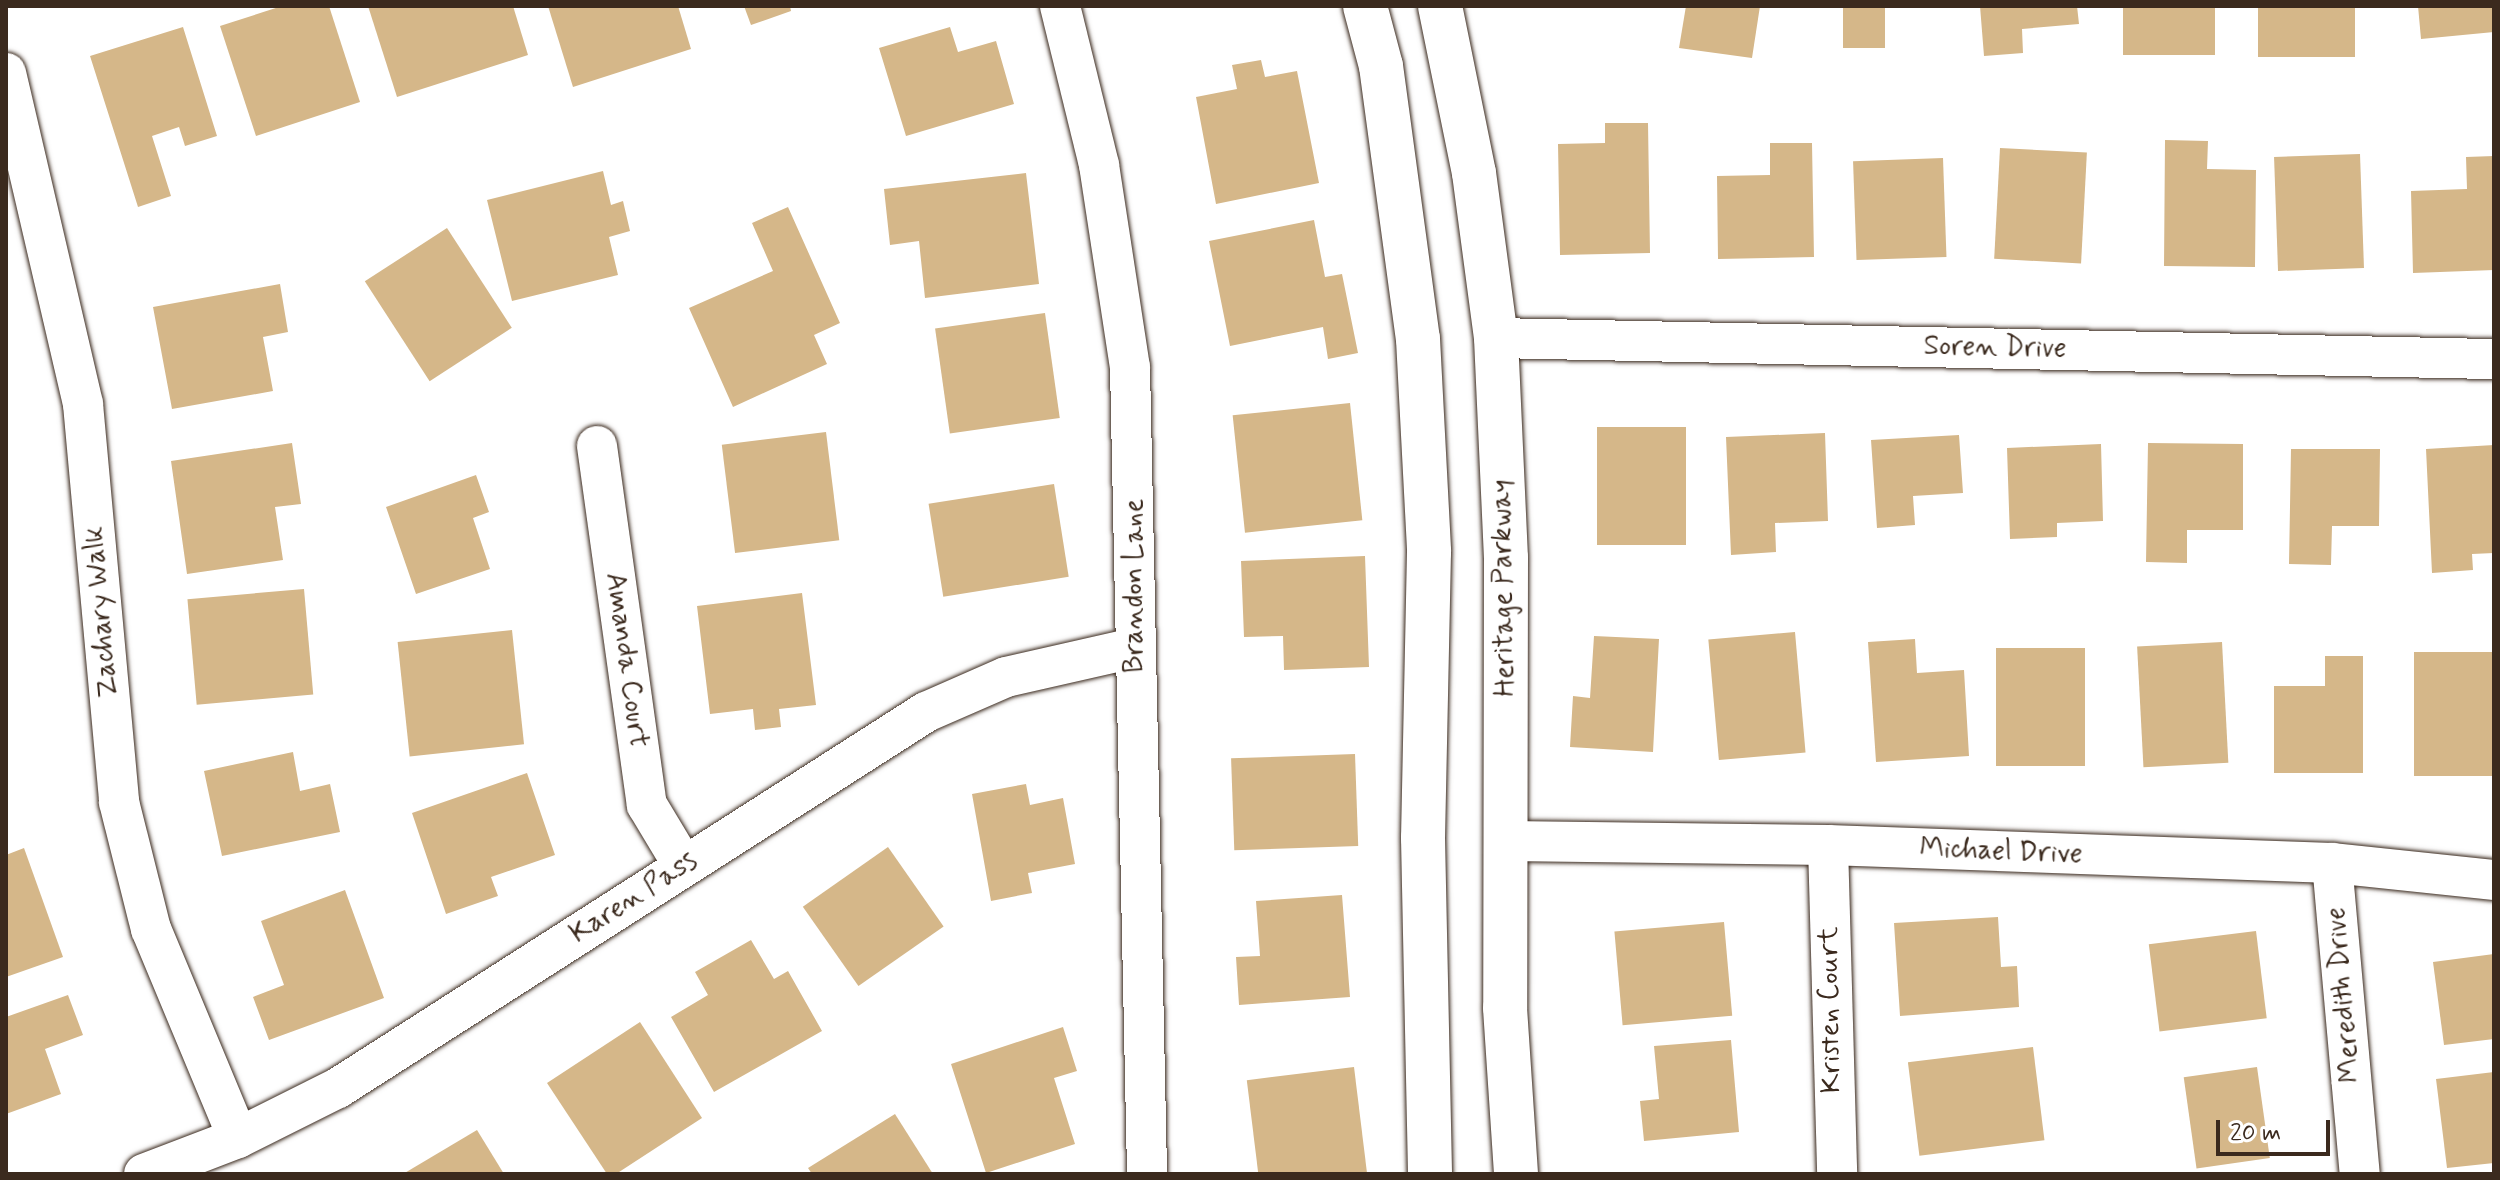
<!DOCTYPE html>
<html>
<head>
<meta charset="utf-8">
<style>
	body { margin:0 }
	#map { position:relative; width:2500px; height:1180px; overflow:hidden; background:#fff; font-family:Mynerve,sans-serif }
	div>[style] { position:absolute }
	.building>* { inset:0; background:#d5b789; transform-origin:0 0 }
	.roads { filter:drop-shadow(0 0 2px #3b2a1e) drop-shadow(0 0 2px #3b2a1e) }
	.minor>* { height:40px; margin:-20px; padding:0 20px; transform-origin:20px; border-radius:20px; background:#fff }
	.secondary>* { height:44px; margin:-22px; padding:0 22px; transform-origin:22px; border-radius:22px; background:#fff }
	span { translate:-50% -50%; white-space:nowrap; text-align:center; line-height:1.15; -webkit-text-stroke:8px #fff; paint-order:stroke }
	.street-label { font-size:28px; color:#3b2a1e }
	.frame { position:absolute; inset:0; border:8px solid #3b2a1e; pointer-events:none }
	.scale { position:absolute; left:2216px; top:1120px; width:114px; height:36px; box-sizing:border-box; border:4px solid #3b2a1e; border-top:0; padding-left:10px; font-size:24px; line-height:28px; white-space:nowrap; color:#3b2a1e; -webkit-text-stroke:6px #fff; paint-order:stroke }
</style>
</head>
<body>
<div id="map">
	<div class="building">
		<div style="clip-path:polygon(282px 6px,329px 6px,360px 102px,256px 136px,220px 26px)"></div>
		<div style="clip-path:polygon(368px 6px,513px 6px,528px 55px,397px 97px)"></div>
		<div style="clip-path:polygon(548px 6px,678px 6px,691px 49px,573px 87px)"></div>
		<div style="clip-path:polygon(744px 6px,790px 6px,791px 11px,751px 25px)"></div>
		<div style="clip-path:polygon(1686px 6px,1760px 6px,1752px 58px,1679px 48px)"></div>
		<div style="left:1843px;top:6px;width:42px;height:42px"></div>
		<div style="clip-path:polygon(1980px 6px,2077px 6px,2079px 24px,2022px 29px,2023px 53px,1984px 56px)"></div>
		<div style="left:2123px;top:6px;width:92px;height:49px"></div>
		<div style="left:2258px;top:6px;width:97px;height:51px"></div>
		<div style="clip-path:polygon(2418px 6px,2492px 6px,2494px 32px,2421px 39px)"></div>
		<div style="clip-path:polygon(183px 27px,217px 136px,185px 146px,179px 127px,152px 136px,171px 196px,138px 207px,90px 56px)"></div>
		<div style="clip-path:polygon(950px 27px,958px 52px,996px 41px,1014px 104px,906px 136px,879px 48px)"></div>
		<div style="clip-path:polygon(1261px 60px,1265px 77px,1297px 71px,1319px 183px,1216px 204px,1196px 97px,1237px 89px,1232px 65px)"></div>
		<div style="clip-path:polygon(1605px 123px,1648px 123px,1650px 253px,1560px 255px,1558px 144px,1605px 143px)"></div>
		<div style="clip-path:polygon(2165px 140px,2208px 141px,2207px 169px,2256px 170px,2255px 267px,2164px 266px)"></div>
		<div style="clip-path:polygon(1770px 143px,1812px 143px,1814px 257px,1718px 259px,1717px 176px,1770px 175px)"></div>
		<div style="left:2000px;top:148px;width:87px;height:111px;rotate:3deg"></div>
		<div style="left:2360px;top:154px;width:114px;height:86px;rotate:88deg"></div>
		<div style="clip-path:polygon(2494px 156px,2494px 270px,2413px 273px,2411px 191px,2467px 189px,2466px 157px)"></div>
		<div style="left:1943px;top:158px;width:99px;height:90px;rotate:88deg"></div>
		<div style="clip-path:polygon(603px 171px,611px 205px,623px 201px,630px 231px,609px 237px,618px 275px,512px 301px,487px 200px)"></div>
		<div style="clip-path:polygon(1026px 173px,1039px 284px,925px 298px,919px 241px,890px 245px,884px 189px)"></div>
		<div style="clip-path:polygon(788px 207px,840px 323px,814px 335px,827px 364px,733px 407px,689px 308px,773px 271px,752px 223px)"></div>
		<div style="clip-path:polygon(1314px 220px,1325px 277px,1342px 274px,1358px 353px,1328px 359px,1323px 327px,1230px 346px,1209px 241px)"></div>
		<div style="left:447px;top:228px;width:119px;height:98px;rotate:57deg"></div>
		<div style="clip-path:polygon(280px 284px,288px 332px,263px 337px,273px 391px,172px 409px,153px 307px)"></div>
		<div style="left:1045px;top:313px;width:106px;height:111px;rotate:82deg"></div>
		<div style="left:1350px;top:403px;width:118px;height:118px;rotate:84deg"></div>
		<div style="left:1597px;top:427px;width:89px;height:118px"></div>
		<div style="left:826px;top:432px;width:109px;height:105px;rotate:83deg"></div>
		<div style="clip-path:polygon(1825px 433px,1828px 521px,1775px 523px,1776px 552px,1731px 555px,1726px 437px)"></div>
		<div style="clip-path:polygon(1959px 435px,1963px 493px,1913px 496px,1915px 525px,1877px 528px,1871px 440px)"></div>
		<div style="clip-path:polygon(292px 443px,301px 504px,275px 507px,283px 560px,187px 574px,171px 461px)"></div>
		<div style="clip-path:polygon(2148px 443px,2243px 444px,2243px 530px,2187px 530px,2187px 563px,2146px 562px)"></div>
		<div style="clip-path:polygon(2101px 444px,2103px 521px,2057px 523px,2057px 537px,2010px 539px,2007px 448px)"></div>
		<div style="clip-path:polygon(2494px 445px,2494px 553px,2472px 554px,2473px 570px,2432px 573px,2426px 449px)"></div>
		<div style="clip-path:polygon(2291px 449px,2380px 449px,2379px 526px,2332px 526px,2331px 565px,2289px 564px)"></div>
		<div style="clip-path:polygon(476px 475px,489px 512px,473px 518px,490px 569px,416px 594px,386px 507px)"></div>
		<div style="left:1054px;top:484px;width:94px;height:127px;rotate:81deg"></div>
		<div style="clip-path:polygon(1365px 556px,1369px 667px,1284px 670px,1283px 636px,1244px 637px,1241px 561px)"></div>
		<div style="left:304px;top:589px;width:106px;height:117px;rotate:85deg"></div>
		<div style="clip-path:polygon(802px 593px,816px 705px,779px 709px,781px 727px,755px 730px,753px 709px,710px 714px,697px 606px)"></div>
		<div style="left:512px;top:630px;width:115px;height:115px;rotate:84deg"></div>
		<div style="left:1795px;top:632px;width:121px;height:87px;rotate:85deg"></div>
		<div style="clip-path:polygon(1594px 636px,1659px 639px,1653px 752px,1570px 747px,1573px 696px,1590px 698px)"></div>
		<div style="clip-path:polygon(1915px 639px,1917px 673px,1964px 670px,1969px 756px,1876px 762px,1868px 642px)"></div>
		<div style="left:2222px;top:642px;width:121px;height:85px;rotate:87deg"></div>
		<div style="left:1996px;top:648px;width:89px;height:118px"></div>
		<div style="left:2494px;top:652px;width:124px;height:80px;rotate:90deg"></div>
		<div style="clip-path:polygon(2325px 656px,2363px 656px,2363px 773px,2274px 773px,2274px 686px,2325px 686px)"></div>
		<div style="clip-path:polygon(293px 752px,300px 791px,330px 784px,340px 832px,222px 856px,204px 771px)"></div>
		<div style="left:1355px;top:754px;width:92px;height:124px;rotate:88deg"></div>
		<div style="clip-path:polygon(527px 773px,555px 855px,491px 877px,498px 896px,446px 914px,412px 813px)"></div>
		<div style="clip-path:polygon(1026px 784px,1030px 805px,1063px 798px,1075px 864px,1028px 873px,1032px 893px,991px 901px,972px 794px)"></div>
		<div style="left:888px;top:847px;width:97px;height:104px;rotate:55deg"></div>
		<div style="clip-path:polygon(24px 848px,63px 957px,6px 977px,6px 855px)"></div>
		<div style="clip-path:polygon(345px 890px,384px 998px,269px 1040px,253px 997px,284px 985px,261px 921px)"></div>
		<div style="clip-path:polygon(1342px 895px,1350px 997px,1239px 1005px,1236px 957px,1260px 956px,1256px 901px)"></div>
		<div style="clip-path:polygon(1998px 917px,2001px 967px,2017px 966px,2019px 1007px,1900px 1016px,1894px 923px)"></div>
		<div style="left:1724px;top:922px;width:94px;height:110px;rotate:85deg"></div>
		<div style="left:2256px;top:931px;width:88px;height:108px;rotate:83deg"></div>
		<div style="clip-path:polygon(751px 940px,774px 979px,788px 971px,822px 1031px,714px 1092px,671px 1017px,708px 995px,695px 972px)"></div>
		<div style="clip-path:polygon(2494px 954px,2494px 1039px,2444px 1045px,2433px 962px)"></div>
		<div style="clip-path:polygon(68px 995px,83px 1035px,45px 1049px,61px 1094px,6px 1114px,6px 1017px)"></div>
		<div style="clip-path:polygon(640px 1022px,702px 1118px,616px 1174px,607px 1174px,547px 1083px)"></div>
		<div style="clip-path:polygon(1063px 1027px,1077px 1071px,1054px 1078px,1075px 1144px,986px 1173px,951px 1064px)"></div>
		<div style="clip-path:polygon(1731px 1040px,1739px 1132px,1644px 1141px,1640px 1101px,1659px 1099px,1654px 1046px)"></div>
		<div style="left:2033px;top:1047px;width:94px;height:126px;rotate:83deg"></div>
		<div style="left:1354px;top:1067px;width:108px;height:108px;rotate:83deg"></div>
		<div style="left:2257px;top:1067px;width:92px;height:74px;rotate:82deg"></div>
		<div style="clip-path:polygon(2494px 1072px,2494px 1163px,2447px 1168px,2436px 1079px)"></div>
		<div style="clip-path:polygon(895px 1114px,933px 1174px,812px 1174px,808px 1168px)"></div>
		<div style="clip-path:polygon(477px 1130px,504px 1174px,403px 1174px)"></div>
	</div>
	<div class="roads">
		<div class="minor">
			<div style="left:1060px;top:6px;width:164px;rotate:76.2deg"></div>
			<div style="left:1099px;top:165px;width:204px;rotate:81.3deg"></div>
			<div style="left:1130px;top:367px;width:807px;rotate:88.79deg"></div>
			<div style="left:6px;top:73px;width:340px;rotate:76.9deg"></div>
			<div style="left:83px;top:404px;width:400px;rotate:84.8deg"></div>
			<div style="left:119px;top:802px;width:131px;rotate:75.9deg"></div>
			<div style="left:151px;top:929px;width:226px;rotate:67.4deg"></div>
			<div style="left:1496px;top:338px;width:998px;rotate:1.21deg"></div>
			<div style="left:597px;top:446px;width:362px;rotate:82.1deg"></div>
			<div style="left:647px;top:805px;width:70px;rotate:59deg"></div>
			<div style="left:1507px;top:841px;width:321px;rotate:0.7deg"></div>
			<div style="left:1828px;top:845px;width:504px;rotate:2.05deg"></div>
			<div style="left:2332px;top:863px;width:163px;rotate:6deg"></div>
			<div style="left:1828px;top:845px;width:329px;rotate:88.4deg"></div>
			<div style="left:2332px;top:863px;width:312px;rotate:84.9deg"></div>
			<div style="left:144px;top:1174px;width:101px;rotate:-21deg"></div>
			<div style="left:238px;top:1138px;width:112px;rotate:-26.6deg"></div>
			<div style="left:338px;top:1088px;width:698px;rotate:-32.6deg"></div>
			<div style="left:926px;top:712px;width:87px;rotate:-23.6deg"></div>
			<div style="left:1006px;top:677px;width:131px;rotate:-12.8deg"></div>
		</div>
		<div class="secondary">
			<div style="left:1365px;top:6px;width:62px;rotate:75.1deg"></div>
			<div style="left:1381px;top:66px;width:275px;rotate:82.3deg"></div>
			<div style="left:1418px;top:339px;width:213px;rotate:87deg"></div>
			<div style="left:1429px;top:552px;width:286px;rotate:91.2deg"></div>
			<div style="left:1423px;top:838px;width:336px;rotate:88.8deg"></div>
			<div style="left:1440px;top:6px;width:170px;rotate:78.5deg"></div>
			<div style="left:1474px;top:173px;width:166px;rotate:82.4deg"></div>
			<div style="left:1496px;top:338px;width:220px;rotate:87.4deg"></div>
			<div style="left:1506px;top:558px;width:450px;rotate:90.1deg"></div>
			<div style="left:1505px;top:1008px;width:166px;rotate:86.2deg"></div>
		</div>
	</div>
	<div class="street-label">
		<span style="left:1995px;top:348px;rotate:1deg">Soren Drive</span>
		<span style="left:1135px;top:586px;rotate:-90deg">Brandon Lane</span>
		<span style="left:1504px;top:588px;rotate:-91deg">Heritage Parkway</span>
		<span style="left:102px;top:612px;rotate:-95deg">Zachary Walk</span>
		<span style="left:626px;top:660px;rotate:82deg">Amanda Court</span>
		<span style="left:2001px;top:852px;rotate:2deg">Michael Drive</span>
		<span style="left:634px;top:898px;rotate:-33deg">Karen Pass</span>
		<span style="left:2344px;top:995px;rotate:-95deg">Meredith Drive</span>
		<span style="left:1831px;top:1010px;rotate:-91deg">Kristen Court</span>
	</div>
	<div class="frame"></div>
	<div class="scale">20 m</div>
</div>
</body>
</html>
